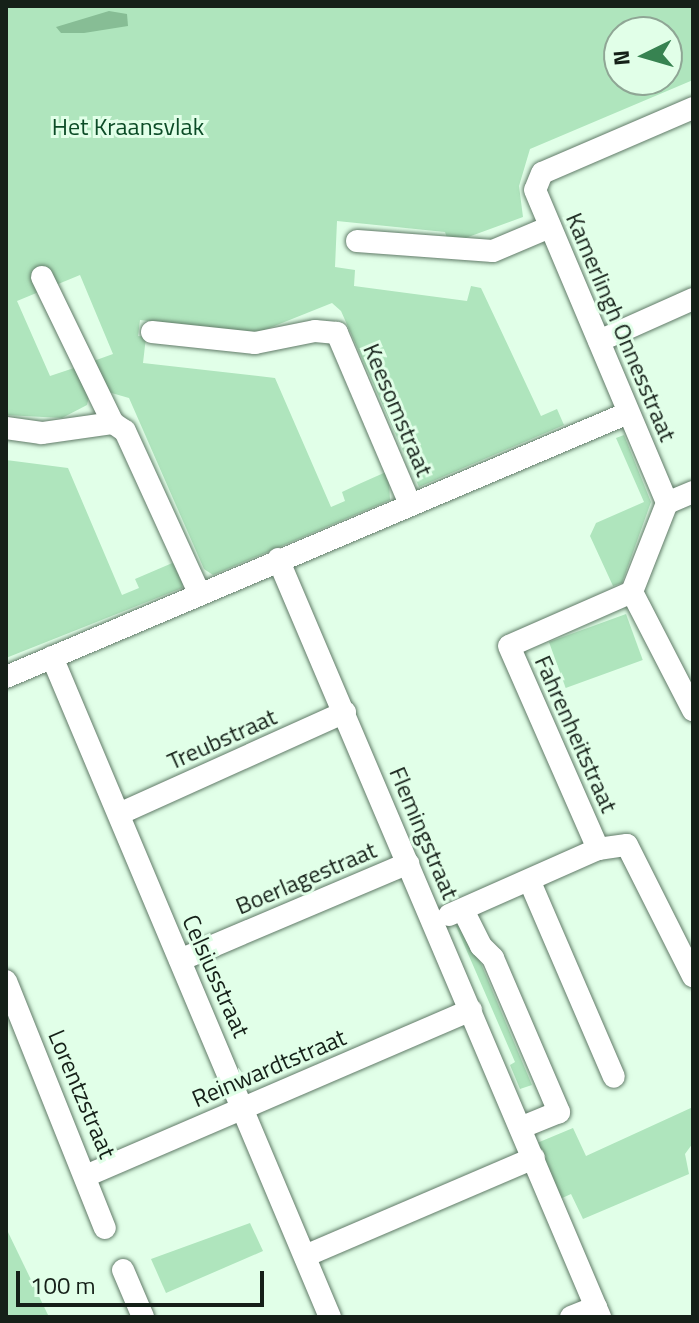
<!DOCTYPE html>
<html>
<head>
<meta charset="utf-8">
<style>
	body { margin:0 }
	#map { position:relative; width:699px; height:1323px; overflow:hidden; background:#e1ffe8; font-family:"Titillium Web",sans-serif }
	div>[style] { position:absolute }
	.green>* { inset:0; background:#afe5bd; transform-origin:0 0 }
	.water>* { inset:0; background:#87bd95 }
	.roads { filter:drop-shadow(0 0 2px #617b68) drop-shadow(0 0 2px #617b68) }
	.minor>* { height:22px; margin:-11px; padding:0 11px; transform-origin:11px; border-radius:11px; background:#fff }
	span { translate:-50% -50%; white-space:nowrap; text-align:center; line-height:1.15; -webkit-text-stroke:6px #e1ffe8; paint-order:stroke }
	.park-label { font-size:24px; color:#0c4c27 }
	.street-label { font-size:24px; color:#152018 }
	.frame { position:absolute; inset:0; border:8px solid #152018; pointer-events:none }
	.north { position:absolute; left:603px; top:16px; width:80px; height:80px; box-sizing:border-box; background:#e1ffe8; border:2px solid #8fa695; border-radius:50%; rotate:265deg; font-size:22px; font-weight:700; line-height:32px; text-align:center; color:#152018 }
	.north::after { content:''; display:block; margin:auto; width:28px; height:36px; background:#378351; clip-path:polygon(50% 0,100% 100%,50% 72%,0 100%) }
	.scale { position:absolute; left:16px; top:1271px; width:248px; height:36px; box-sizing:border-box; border:4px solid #152018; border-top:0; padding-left:10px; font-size:24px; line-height:28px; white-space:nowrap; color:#152018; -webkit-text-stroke:6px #e1ffe8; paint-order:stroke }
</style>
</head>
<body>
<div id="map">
	<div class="green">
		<div style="clip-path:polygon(evenodd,6px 6px,693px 6px,693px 80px,530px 149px,519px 186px,523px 217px,449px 244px,445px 232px,337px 221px,335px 267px,355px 270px,354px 286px,467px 301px,471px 286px,481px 288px,541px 416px,557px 409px,564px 425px,419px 487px,341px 311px,332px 303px,257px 333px,140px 320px,138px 336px,146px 337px,143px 363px,275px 378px,331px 507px,345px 501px,342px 492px,359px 484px,386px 472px,389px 481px,390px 500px,213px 575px,204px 569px,129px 398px,101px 390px,88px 363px,113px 354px,80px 275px,17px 301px,50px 376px,77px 367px,89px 397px,87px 405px,62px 418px,6px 415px,6px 6px,619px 32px,667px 32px,667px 80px,619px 80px,619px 32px)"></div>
		<div style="clip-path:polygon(624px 435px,651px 502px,622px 583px,613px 586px,590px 536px,596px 523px,644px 502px,616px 438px)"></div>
		<div style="clip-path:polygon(6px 460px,68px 468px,122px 595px,139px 588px,135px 579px,177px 561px,184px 579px,182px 588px,6px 658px)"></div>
		<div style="left:626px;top:614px;width:49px;height:82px;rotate:70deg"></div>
		<div style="clip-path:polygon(464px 923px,532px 1085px,520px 1089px,510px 1065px,515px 1062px,456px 926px)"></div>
		<div style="clip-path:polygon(693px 1107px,693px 1143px,685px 1154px,689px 1174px,583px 1219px,571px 1194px,560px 1199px,537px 1143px,573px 1128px,586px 1156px)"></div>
		<div style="clip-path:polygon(250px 1223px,263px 1251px,166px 1293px,151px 1259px)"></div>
		<div style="clip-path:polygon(6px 1228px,49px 1317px,6px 1317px)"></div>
	</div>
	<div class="water">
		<div style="clip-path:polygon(109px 11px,127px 14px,128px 26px,84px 33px,61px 33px,56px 27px)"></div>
	</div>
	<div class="roads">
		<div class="minor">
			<div style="left:693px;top:108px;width:164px;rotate:156.7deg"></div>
			<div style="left:542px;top:173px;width:18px;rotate:112deg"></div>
			<div style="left:535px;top:190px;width:340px;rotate:67.1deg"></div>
			<div style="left:667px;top:503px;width:96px;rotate:111.5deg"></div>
			<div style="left:632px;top:592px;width:133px;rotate:62.7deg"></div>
			<div style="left:357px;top:241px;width:136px;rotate:4.2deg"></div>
			<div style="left:493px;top:251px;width:62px;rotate:-22.8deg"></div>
			<div style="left:42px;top:277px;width:162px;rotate:64.1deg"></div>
			<div style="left:113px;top:423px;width:14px;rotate:34deg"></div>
			<div style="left:125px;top:431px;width:178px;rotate:65.4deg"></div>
			<div style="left:152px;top:332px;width:104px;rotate:6.1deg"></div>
			<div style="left:255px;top:343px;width:61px;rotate:-11.3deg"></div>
			<div style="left:315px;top:331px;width:22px;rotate:5deg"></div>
			<div style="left:337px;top:333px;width:186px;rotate:66.9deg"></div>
			<div style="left:599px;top:341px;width:103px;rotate:-24.1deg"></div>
			<div style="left:6px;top:428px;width:36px;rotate:8deg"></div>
			<div style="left:42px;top:433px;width:72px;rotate:-8deg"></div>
			<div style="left:667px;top:503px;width:28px;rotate:-23deg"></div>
			<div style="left:278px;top:559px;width:824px;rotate:66.98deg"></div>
			<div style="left:632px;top:592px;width:134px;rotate:156.3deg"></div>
			<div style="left:509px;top:646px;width:222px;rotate:66.3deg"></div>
			<div style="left:598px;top:849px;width:29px;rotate:-8deg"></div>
			<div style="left:627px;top:845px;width:147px;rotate:63.3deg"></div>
			<div style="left:52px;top:657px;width:716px;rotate:67.16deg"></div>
			<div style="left:6px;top:677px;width:676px;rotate:-23deg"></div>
			<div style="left:119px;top:814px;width:248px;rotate:-24.3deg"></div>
			<div style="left:530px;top:882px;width:212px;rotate:66.7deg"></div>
			<div style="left:463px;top:910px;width:40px;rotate:63.4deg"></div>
			<div style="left:481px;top:946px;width:17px;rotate:45deg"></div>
			<div style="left:493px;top:958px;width:168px;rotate:66.8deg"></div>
			<div style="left:559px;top:1112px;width:42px;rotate:157.7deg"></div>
			<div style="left:449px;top:915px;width:163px;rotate:-23.9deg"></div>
			<div style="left:180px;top:960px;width:248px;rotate:-23deg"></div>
			<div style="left:6px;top:981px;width:266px;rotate:68.2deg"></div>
			<div style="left:88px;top:1175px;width:417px;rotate:-23.3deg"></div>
			<div style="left:305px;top:1256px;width:249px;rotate:-23.2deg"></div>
			<div style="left:123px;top:1270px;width:51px;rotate:66.9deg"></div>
			<div style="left:571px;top:1317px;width:27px;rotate:-22deg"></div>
		</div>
	</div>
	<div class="park-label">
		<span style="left:128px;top:127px">Het Kraansvlak</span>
	</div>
	<div class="street-label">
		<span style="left:621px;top:327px;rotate:67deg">Kamerlingh Onnesstraat</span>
		<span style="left:398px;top:410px;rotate:67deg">Keesomstraat</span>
		<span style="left:576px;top:734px;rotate:66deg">Fahrenheitstraat</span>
		<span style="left:222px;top:739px;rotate:-24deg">Treubstraat</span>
		<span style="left:424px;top:833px;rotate:67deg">Flemingstraat</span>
		<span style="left:306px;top:878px;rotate:-23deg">Boerlagestraat</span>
		<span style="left:216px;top:976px;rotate:66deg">Celsiusstraat</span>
		<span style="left:269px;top:1068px;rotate:-23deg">Reinwardtstraat</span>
		<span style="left:82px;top:1094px;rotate:67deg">Lorentzstraat</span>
	</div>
	<div class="frame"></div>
	<div class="north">N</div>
	<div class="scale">100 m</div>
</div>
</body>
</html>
